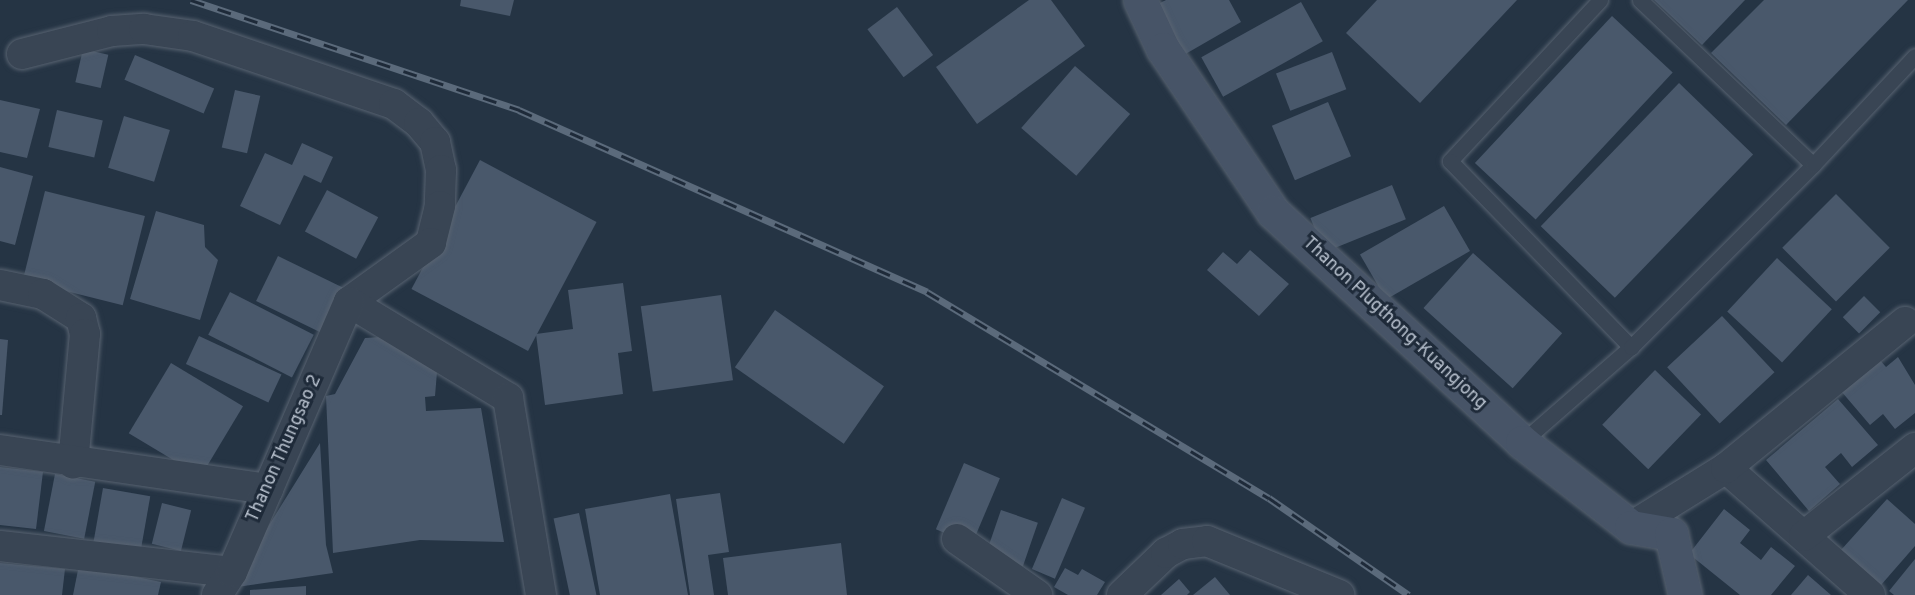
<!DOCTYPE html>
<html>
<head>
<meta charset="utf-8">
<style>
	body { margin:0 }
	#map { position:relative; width:1915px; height:595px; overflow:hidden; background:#253444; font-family:Overpass,sans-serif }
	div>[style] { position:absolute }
	.building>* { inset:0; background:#49586b; transform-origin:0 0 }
	.roads { filter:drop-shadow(0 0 2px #586371) drop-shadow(0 0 2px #586371) }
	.lane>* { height:15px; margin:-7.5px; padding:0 7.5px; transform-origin:7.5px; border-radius:7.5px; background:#394554 }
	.street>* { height:30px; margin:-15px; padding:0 15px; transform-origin:15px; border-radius:15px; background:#394554 }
	.secondary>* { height:33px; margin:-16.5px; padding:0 16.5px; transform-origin:16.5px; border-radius:16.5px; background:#475467 }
	.rail>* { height:7px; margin-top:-3.5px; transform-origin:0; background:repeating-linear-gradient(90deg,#1e2a39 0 14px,#5b6a7b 0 28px); box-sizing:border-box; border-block:2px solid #5b6a7b }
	span { translate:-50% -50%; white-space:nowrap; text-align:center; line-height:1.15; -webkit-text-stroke:6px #1e2a39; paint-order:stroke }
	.street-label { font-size:18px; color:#b7c0cd }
</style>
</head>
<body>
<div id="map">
	<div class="building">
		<div style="clip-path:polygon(461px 0,514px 0,510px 16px,460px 6px)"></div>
		<div style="clip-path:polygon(1029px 0,1051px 0,1085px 46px,977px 124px,936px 67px)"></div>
		<div style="clip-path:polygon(1166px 0,1229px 0,1241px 22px,1182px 56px,1154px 6px)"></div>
		<div style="clip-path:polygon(1377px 0,1517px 0,1420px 103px,1346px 33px)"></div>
		<div style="clip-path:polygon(1654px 0,1745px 0,1702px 45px)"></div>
		<div style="clip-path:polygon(1764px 0,1908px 0,1786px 125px,1711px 53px)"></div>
		<div style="left:1301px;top:2px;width:45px;height:114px;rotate:61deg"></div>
		<div style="left:897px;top:7px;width:60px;height:37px;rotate:53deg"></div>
		<div style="left:1612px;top:16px;width:83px;height:201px;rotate:43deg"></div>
		<div style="left:83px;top:49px;width:26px;height:34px;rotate:13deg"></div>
		<div style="left:1332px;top:52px;width:40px;height:60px;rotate:69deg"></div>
		<div style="left:135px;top:55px;width:86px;height:27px;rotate:23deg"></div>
		<div style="left:1075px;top:66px;width:73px;height:82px;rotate:41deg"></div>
		<div style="left:1679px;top:83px;width:103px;height:199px;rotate:44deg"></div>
		<div style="left:235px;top:90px;width:26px;height:59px;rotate:13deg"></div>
		<div style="clip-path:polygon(0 100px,40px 109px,27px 158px,0 152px)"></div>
		<div style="left:1328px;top:102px;width:59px;height:61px;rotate:67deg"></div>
		<div style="left:57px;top:110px;width:47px;height:38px;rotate:13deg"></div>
		<div style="left:124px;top:116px;width:48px;height:54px;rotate:17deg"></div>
		<div style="clip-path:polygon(302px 143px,333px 157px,321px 183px,304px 175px,280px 225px,240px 206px,265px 153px,292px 165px)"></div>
		<div style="left:480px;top:160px;width:132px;height:146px;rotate:28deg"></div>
		<div style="clip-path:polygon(0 167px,33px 176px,15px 245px,0 241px)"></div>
		<div style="left:1392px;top:185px;width:37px;height:88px;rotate:68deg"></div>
		<div style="left:327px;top:190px;width:58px;height:47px;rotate:28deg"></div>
		<div style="left:45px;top:191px;width:103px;height:92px;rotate:14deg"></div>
		<div style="left:1836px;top:194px;width:76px;height:76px;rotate:45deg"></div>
		<div style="left:1444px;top:206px;width:52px;height:97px;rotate:60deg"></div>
		<div style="clip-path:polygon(156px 211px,204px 225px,205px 247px,218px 260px,200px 320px,130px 299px)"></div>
		<div style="clip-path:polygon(1250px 250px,1289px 284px,1259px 316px,1207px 270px,1223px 252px,1237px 264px)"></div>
		<div style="left:1473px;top:253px;width:120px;height:74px;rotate:42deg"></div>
		<div style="left:278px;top:256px;width:72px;height:50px;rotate:26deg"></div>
		<div style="left:1777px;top:258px;width:75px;height:73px;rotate:43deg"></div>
		<div style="clip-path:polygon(623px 283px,632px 351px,618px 353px,623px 394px,545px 405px,536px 334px,573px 329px,568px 290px)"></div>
		<div style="left:230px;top:292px;width:94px;height:48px;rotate:27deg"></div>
		<div style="left:721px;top:295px;width:86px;height:81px;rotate:82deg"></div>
		<div style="left:1864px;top:296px;width:23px;height:30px;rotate:45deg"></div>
		<div style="left:775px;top:310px;width:133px;height:70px;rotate:35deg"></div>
		<div style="left:1722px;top:316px;width:77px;height:75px;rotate:47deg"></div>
		<div style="left:199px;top:336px;width:91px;height:31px;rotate:25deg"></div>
		<div style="clip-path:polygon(380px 337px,437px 372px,435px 396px,425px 397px,426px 411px,481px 408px,504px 542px,420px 540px,333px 553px,326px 396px,335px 394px,365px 338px)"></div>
		<div style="clip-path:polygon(0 339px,8px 340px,2px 415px,0 415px)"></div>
		<div style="clip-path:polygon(1898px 357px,1915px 385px,1915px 413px,1895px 429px,1883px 414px,1870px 425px,1841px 391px,1879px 359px,1886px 367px)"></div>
		<div style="left:171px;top:363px;width:84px;height:82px;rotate:31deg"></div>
		<div style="left:1655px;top:370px;width:64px;height:76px;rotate:44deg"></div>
		<div style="clip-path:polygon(1838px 399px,1878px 445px,1852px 467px,1841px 453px,1825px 467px,1840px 484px,1809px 511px,1766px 460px)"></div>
		<div style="clip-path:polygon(320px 443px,326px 545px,333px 573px,230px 588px)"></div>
		<div style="left:964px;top:463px;width:39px;height:72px;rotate:23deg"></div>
		<div style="clip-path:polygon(0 467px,43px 472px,36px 529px,0 525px)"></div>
		<div style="left:55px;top:474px;width:41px;height:58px;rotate:11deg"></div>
		<div style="left:103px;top:488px;width:48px;height:54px;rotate:10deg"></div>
		<div style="clip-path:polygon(720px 493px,729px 552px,708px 555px,714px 595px,690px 595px,676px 499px)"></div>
		<div style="clip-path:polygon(670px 494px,688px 595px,600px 595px,585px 509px)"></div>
		<div style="left:1062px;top:498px;width:25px;height:77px;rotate:23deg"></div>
		<div style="clip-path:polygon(1887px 499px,1915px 524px,1915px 546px,1881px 585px,1841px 550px)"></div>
		<div style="left:162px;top:503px;width:30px;height:42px;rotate:14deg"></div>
		<div style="clip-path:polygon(1724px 509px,1750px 530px,1740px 543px,1761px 560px,1771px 547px,1795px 566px,1771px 595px,1740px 595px,1689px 554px)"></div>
		<div style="left:1001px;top:510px;width:39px;height:46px;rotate:19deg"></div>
		<div style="left:579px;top:513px;width:84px;height:26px;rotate:78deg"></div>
		<div style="clip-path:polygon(841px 543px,847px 595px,728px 595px,723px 558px)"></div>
		<div style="clip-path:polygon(1915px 559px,1915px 595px,1894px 595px,1889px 591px)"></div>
		<div style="clip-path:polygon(0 563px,65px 569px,62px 595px,0 595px)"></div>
		<div style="clip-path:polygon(79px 565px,161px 582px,158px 595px,73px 595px)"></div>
		<div style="clip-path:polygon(1065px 568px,1078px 575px,1082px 569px,1105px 582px,1097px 595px,1068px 595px,1054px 587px)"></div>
		<div style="clip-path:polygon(1808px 575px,1831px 595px,1791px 595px)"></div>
		<div style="clip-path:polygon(1215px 577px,1230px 595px,1193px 595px)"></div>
		<div style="clip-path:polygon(1179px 579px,1190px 592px,1187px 595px,1161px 595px)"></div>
		<div style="clip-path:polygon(306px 586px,306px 595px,250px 595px,250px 590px)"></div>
	</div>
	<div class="roads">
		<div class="lane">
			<div style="left:1600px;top:0;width:220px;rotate:133deg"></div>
			<div style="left:1450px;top:161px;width:260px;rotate:45.8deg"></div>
			<div style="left:1640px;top:0;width:239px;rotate:43.6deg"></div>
			<div style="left:1522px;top:442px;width:145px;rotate:-41.1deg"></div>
			<div style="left:1631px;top:347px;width:257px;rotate:-45deg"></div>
			<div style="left:1813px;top:165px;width:149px;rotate:-46.9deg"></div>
		</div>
		<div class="street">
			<div style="left:22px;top:54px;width:93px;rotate:-14.3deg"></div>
			<div style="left:112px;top:31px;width:32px;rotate:-4deg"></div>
			<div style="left:144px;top:29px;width:49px;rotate:8.1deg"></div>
			<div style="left:193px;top:36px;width:212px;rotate:18.7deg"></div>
			<div style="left:394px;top:104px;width:31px;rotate:37deg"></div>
			<div style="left:419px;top:123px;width:25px;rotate:50deg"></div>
			<div style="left:435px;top:142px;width:29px;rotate:78deg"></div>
			<div style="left:441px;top:170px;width:36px;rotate:92deg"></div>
			<div style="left:440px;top:206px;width:38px;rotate:104deg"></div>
			<div style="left:431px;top:243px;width:101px;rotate:144.3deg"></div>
			<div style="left:0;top:285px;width:44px;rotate:11.8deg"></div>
			<div style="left:43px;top:294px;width:45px;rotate:32.3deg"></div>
			<div style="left:81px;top:318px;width:16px;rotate:76deg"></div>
			<div style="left:85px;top:334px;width:130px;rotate:95.3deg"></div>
			<div style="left:349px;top:302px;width:186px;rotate:31.1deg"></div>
			<div style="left:508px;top:398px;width:200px;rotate:80.5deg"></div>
			<div style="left:0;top:450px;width:271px;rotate:8.3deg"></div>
			<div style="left:1726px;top:468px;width:192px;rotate:41.4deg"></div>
			<div style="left:1631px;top:527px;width:112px;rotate:-31.8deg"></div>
			<div style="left:1726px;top:468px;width:231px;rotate:-39.2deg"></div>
			<div style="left:1804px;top:536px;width:142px;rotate:-38.4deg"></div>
			<div style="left:957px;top:539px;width:98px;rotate:35deg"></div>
			<div style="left:0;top:546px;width:233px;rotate:6.4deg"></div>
			<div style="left:217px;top:595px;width:27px;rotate:-57deg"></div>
			<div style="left:232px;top:572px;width:294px;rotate:-66.6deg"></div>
			<div style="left:1122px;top:595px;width:61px;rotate:-43.7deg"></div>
			<div style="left:1166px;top:553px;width:19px;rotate:-28deg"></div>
			<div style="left:1183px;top:544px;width:24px;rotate:-7deg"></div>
			<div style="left:1207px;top:541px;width:143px;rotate:22.2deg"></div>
		</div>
		<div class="secondary">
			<div style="left:1140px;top:0;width:54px;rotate:64.9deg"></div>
			<div style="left:1163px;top:49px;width:197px;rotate:56deg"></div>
			<div style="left:1273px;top:212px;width:339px;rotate:42.7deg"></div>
			<div style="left:1522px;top:442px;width:138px;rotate:37.9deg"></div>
			<div style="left:1631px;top:527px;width:41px;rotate:9.9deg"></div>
			<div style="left:1671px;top:534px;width:63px;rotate:77.1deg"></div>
		</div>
	</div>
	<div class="rail">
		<div style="left:191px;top:0;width:346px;rotate:18.5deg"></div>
		<div style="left:519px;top:110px;width:447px;rotate:24deg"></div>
		<div style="left:927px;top:292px;width:399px;rotate:31.1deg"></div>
		<div style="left:1269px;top:498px;width:170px;rotate:34.7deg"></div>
	</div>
	<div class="street-label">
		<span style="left:1394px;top:324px;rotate:43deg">Thanon Plugthong-Kuangjong</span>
		<span style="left:285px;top:449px;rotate:-66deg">Thanon Thungsao 2</span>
	</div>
</div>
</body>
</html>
